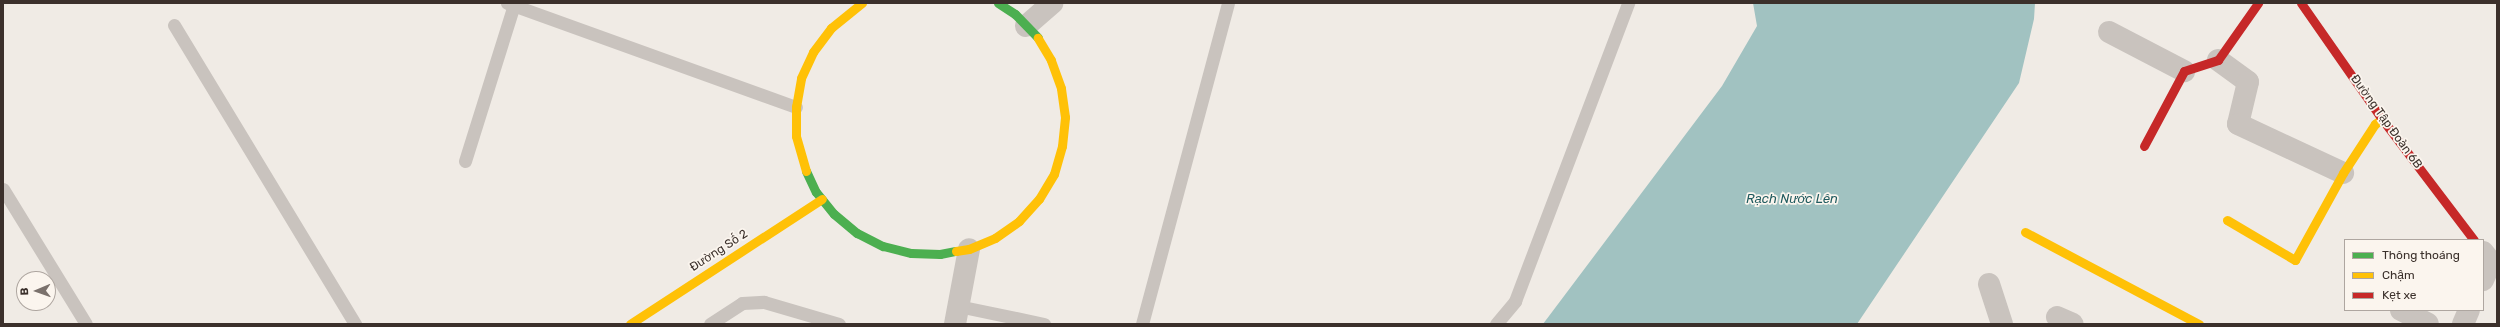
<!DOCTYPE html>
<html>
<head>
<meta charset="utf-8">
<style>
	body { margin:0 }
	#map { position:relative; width:2500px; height:327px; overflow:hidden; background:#f0ebe5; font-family:Rubik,sans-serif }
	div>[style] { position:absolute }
	.water>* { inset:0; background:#a1c2c1 }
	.lane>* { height:13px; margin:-6.5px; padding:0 6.5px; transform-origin:6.5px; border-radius:6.5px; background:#c9c3be }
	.street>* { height:22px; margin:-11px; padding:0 11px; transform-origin:11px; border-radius:11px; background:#c9c3be }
	.fast>* { height:9px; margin:-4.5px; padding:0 4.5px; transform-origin:4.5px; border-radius:4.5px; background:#4caf50 }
	.slow>* { height:9px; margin:-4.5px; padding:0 4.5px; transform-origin:4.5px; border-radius:4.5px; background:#ffc107 }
	.jam>* { height:9px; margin:-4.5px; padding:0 4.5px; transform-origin:4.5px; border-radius:4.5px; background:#c62828 }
	span { translate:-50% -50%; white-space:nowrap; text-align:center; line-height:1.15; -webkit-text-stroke:3.5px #fbf5ee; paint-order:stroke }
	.street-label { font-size:12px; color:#3b302b }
	.water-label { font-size:13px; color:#1f5a5e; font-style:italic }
	.frame { position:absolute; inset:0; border:4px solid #3b302b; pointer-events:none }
	.legend { position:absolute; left:2344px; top:239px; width:140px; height:72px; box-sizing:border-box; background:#fbf5ee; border:1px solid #aea6a0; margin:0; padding:5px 7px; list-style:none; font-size:12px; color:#3b302b }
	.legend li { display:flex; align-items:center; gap:8px; height:20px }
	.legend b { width:20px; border:1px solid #aea6a0 }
	.north { position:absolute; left:16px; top:271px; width:40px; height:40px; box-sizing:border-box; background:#fbf5ee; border:1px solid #aea6a0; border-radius:50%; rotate:268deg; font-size:11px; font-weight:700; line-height:16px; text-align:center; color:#3b302b }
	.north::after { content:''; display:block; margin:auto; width:14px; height:18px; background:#7a716c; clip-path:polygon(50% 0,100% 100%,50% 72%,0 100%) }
</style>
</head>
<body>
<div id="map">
	<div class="water">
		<div style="clip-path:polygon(1753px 3px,2035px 3px,2034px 19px,2019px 83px,1857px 324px,1543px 324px,1722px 86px,1757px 26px)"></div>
	</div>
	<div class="lane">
		<div style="left:507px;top:3px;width:307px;rotate:19.8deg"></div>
		<div style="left:174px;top:25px;width:350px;rotate:58.8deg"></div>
		<div style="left:465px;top:161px;width:164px;rotate:-72.6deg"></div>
		<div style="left:3px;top:189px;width:158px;rotate:58.4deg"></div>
		<div style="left:958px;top:306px;width:88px;rotate:11.8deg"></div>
		<div style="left:710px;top:324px;width:38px;rotate:-33deg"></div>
		<div style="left:742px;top:303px;width:22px;rotate:-3deg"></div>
		<div style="left:764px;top:302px;width:78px;rotate:16.3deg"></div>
		<div style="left:1142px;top:324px;width:332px;rotate:-75deg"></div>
		<div style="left:1496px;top:324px;width:30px;rotate:-50deg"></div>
		<div style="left:1515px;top:301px;width:319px;rotate:-69.2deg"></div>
	</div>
	<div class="street">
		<div style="left:1026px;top:26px;width:35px;rotate:-41deg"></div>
		<div style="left:2109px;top:32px;width:85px;rotate:27.5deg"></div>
		<div style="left:2218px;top:60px;width:37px;rotate:36deg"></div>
		<div style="left:2248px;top:82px;width:43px;rotate:103.4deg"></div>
		<div style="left:2238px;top:124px;width:116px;rotate:25deg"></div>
		<div style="left:2483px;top:252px;width:13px;rotate:51deg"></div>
		<div style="left:2491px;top:262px;width:20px;rotate:114deg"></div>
		<div style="left:1989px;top:284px;width:42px;rotate:72deg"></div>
		<div style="left:2401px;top:310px;width:30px;rotate:27deg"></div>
		<div style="left:2057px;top:317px;width:17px;rotate:24deg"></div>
		<div style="left:955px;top:324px;width:76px;rotate:-79.4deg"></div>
		<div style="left:2463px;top:324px;width:15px;rotate:-67deg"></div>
	</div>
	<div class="fast">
		<div style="left:998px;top:3px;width:20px;rotate:33deg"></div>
		<div style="left:1015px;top:14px;width:33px;rotate:46deg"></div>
		<div style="left:806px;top:171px;width:23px;rotate:65deg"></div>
		<div style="left:816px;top:192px;width:28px;rotate:51deg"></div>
		<div style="left:834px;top:214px;width:30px;rotate:40deg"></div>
		<div style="left:857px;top:233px;width:29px;rotate:27deg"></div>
		<div style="left:883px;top:246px;width:29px;rotate:14deg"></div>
		<div style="left:911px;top:253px;width:29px;rotate:2deg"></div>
		<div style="left:940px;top:254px;width:16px;rotate:-11deg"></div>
	</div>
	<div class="slow">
		<div style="left:806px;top:171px;width:36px;rotate:-106deg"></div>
		<div style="left:796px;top:136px;width:29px;rotate:-90deg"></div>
		<div style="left:796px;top:107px;width:29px;rotate:-80deg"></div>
		<div style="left:801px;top:78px;width:29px;rotate:-65deg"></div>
		<div style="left:813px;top:52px;width:30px;rotate:-53deg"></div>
		<div style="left:831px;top:28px;width:40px;rotate:-39deg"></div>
		<div style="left:2227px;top:220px;width:79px;rotate:30.5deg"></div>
		<div style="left:2295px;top:260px;width:99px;rotate:-61.1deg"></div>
		<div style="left:2343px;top:173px;width:59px;rotate:-56.9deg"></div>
		<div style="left:2375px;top:124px;width:9px;rotate:-36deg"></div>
		<div style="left:2025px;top:232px;width:197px;rotate:27.9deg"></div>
		<div style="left:956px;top:251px;width:13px;rotate:-9deg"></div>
		<div style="left:969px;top:249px;width:28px;rotate:-23deg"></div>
		<div style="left:995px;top:238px;width:29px;rotate:-35deg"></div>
		<div style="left:1019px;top:221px;width:30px;rotate:-48deg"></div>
		<div style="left:1039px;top:199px;width:29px;rotate:-59deg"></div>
		<div style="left:1054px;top:174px;width:29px;rotate:-74deg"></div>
		<div style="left:1062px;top:146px;width:29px;rotate:-84deg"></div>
		<div style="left:1065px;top:117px;width:29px;rotate:-98deg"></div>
		<div style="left:1061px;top:88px;width:30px;rotate:-110deg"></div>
		<div style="left:1051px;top:60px;width:26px;rotate:-121deg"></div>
		<div style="left:630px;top:324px;width:229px;rotate:-33.1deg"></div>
	</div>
	<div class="jam">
		<div style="left:2301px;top:3px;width:141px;rotate:55.1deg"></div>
		<div style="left:2382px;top:119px;width:152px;rotate:52.8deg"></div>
		<div style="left:2144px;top:146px;width:85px;rotate:-61.9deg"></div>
		<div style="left:2184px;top:71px;width:36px;rotate:-18deg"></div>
		<div style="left:2218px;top:60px;width:70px;rotate:-54.9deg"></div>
	</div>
	<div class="street-label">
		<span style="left:2386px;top:122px;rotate:54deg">Đường Tập Đoàn 6B</span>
		<span style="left:719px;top:251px;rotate:-33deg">Đường Số 2</span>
	</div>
	<div class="water-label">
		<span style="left:1792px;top:199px">Rạch Nước Lên</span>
	</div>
	<div class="frame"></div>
	<ul class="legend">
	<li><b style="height:5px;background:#4caf50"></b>Thông thoáng</li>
	<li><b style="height:5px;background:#ffc107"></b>Chậm</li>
	<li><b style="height:5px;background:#c62828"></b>Kẹt xe</li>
	</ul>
	<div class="north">B</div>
</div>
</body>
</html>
